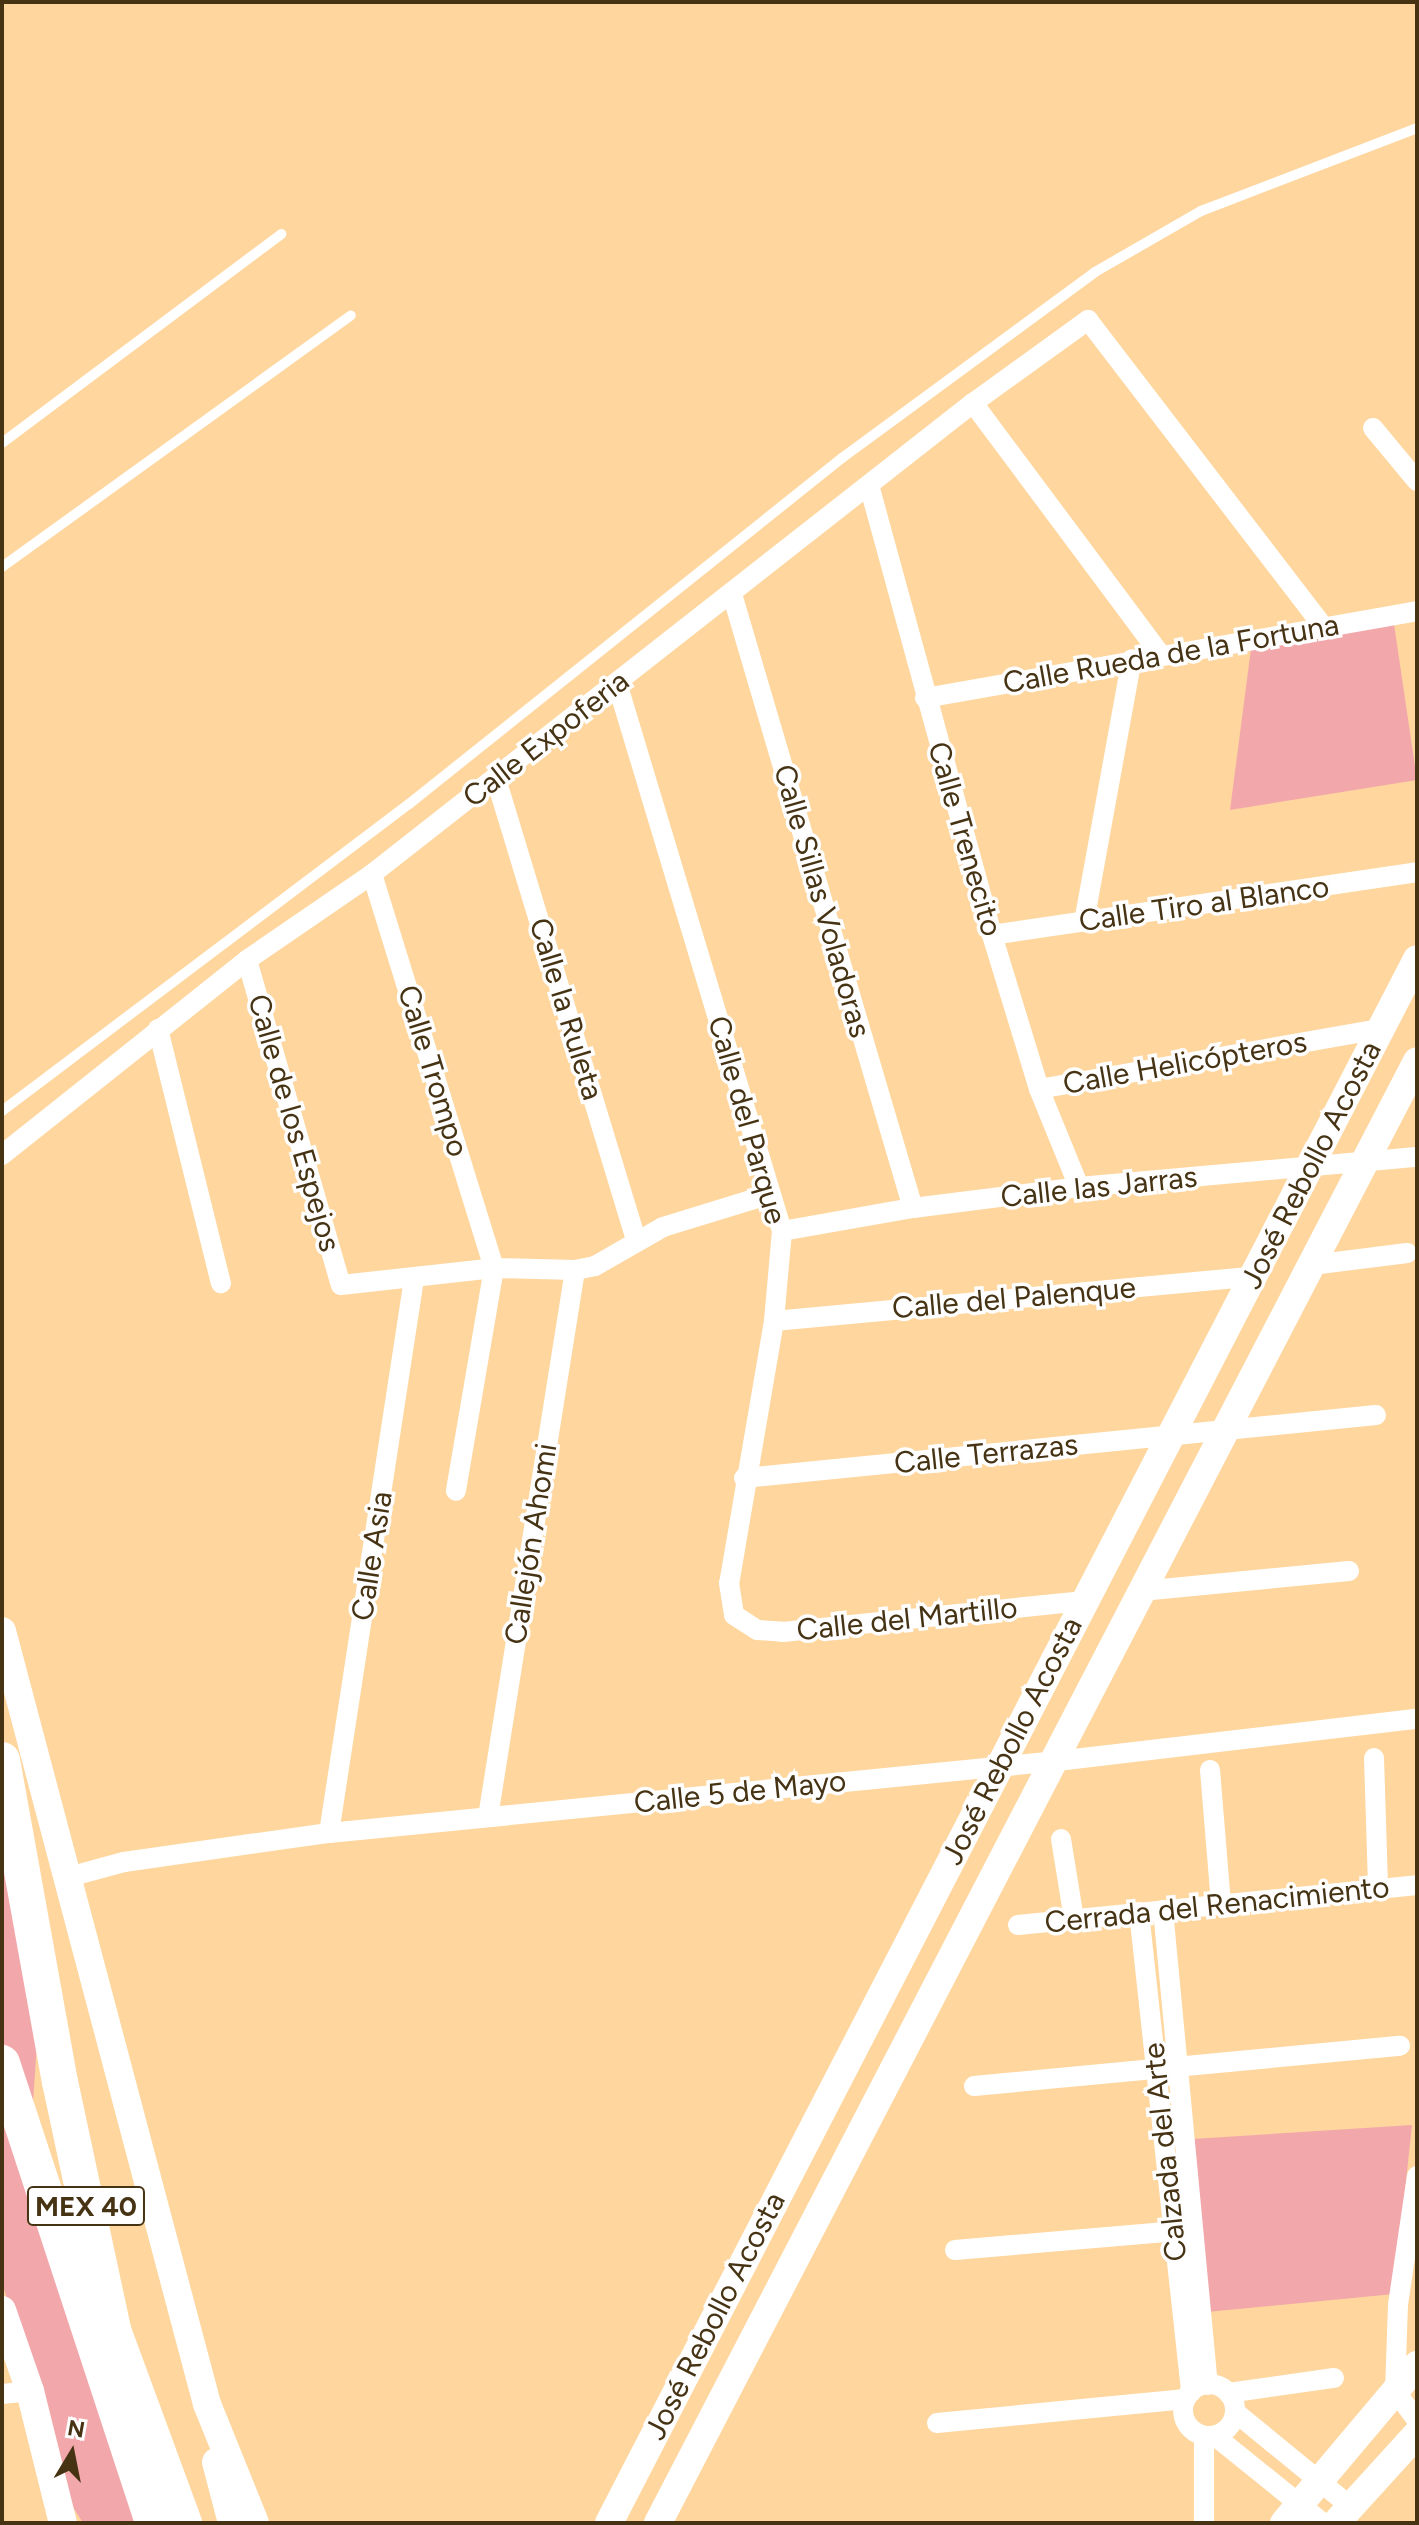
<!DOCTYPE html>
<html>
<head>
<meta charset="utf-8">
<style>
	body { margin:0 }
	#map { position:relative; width:1419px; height:2525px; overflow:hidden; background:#fed69e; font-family:Figtree,sans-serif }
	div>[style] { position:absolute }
	.green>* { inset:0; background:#f2a8ab }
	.lane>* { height:10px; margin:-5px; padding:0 5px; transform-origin:5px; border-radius:5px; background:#fff }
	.street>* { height:20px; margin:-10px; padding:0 10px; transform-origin:10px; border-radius:10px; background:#fff }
	.street>.ring { margin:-10px; padding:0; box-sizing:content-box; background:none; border:20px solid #fff; border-radius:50% }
	.secondary>* { height:28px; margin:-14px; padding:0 14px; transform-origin:14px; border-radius:14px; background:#fff }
	.highway>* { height:36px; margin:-18px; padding:0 18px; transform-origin:18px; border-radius:18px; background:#fff }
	span { translate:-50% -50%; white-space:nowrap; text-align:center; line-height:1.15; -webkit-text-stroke:7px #fefefe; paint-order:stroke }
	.shield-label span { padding:2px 6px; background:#fefefe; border:2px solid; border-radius:6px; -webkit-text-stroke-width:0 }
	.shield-label { font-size:28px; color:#463314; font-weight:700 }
	.street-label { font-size:30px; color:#463314 }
	.frame { position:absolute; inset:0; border:4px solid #463314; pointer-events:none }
	.north { position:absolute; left:32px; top:2413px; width:80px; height:80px; -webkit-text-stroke:6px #fefefe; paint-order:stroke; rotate:10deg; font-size:22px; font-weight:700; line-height:32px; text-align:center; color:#463314 }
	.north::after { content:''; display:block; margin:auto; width:28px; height:36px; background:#463314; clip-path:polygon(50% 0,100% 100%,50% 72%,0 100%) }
</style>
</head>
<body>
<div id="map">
	<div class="green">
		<div style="clip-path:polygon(1393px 617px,1417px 780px,1230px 810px,1252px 641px)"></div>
		<div style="clip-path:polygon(2px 1811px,38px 2029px,32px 2117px,2px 2038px)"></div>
		<div style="clip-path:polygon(2px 2120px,148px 2523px,83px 2523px,61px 2488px,2px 2282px)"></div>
		<div style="clip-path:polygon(1412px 2125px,1394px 2294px,1207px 2312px,1192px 2139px)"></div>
	</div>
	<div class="lane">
		<div style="left:2px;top:443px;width:349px;rotate:-36.8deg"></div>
		<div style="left:2px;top:567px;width:430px;rotate:-35.8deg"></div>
		<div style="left:2px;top:1111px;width:510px;rotate:-37.03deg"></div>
		<div style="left:409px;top:804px;width:554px;rotate:-38.63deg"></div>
		<div style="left:842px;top:458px;width:314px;rotate:-36.3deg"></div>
		<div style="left:1095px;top:272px;width:122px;rotate:-29.9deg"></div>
		<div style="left:1201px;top:211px;width:231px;rotate:-21deg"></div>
	</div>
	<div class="street">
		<div style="left:973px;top:403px;width:313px;rotate:53.3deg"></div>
		<div style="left:1373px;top:428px;width:69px;rotate:50.3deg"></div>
		<div style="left:869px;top:485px;width:467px;rotate:74.7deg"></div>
		<div style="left:992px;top:935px;width:161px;rotate:73deg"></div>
		<div style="left:1039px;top:1089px;width:106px;rotate:67.8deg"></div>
		<div style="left:732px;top:594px;width:640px;rotate:73.58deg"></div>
		<div style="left:617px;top:683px;width:572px;rotate:73.24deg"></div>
		<div style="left:782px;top:1231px;width:90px;rotate:95.1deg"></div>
		<div style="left:774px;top:1321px;width:266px;rotate:99.7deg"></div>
		<div style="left:729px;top:1583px;width:32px;rotate:81deg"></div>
		<div style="left:734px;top:1615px;width:27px;rotate:33deg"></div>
		<div style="left:757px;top:1630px;width:26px;rotate:4deg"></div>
		<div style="left:783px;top:1632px;width:303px;rotate:-5.9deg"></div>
		<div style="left:925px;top:698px;width:500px;rotate:-10deg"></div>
		<div style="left:496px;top:779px;width:481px;rotate:73.1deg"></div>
		<div style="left:372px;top:874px;width:412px;rotate:72.8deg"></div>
		<div style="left:494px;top:1268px;width:226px;rotate:99.7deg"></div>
		<div style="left:1084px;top:922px;width:267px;rotate:-79.7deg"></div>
		<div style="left:992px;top:935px;width:430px;rotate:-8.4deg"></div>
		<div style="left:247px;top:960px;width:338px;rotate:73.9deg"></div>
		<div style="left:341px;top:1285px;width:154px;rotate:-6.3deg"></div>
		<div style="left:494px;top:1268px;width:81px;rotate:1.4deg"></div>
		<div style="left:575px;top:1270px;width:20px;rotate:-11deg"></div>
		<div style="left:595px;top:1266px;width:78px;rotate:-29.8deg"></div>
		<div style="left:663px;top:1227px;width:112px;rotate:-17.1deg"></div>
		<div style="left:158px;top:1029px;width:262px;rotate:76.1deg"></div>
		<div style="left:1039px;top:1089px;width:345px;rotate:-10deg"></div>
		<div style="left:2px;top:1155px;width:313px;rotate:-38.5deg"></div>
		<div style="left:247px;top:960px;width:152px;rotate:-34.5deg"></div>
		<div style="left:372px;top:874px;width:764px;rotate:-38.09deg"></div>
		<div style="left:973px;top:403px;width:142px;rotate:-35.8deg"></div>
		<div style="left:1088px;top:320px;width:388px;rotate:52.5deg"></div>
		<div style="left:782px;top:1231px;width:133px;rotate:-10deg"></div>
		<div style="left:913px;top:1208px;width:167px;rotate:-7.2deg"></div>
		<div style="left:1079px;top:1187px;width:339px;rotate:-5.1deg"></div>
		<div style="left:1312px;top:1265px;width:96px;rotate:-7.2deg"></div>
		<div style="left:774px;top:1321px;width:483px;rotate:-5.3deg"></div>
		<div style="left:744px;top:1478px;width:635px;rotate:-5.69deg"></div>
		<div style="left:1141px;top:1591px;width:209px;rotate:-5.5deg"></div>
		<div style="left:1374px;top:1758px;width:130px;rotate:88.2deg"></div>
		<div style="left:1210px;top:1770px;width:134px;rotate:85.3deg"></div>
		<div style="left:488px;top:1817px;width:554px;rotate:-80.96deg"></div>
		<div style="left:329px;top:1833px;width:560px;rotate:-81.28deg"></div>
		<div style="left:1061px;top:1839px;width:81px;rotate:80.8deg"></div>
		<div style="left:65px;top:1878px;width:61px;rotate:-15.2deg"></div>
		<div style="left:124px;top:1862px;width:207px;rotate:-8.1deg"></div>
		<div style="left:329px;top:1833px;width:732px;rotate:-5.65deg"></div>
		<div style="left:1057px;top:1761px;width:362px;rotate:-6.7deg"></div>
		<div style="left:1163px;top:1910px;width:477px;rotate:84.6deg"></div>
		<div style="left:1139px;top:1912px;width:483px;rotate:83.8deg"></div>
		<div style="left:1018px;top:1925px;width:401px;rotate:-5.7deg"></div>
		<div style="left:974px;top:2086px;width:428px;rotate:-5.4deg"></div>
		<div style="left:1417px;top:2176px;width:130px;rotate:98.4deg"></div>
		<div style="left:1398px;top:2305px;width:86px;rotate:92deg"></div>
		<div style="left:1395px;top:2391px;width:36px;rotate:53deg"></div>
		<div style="left:955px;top:2250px;width:232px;rotate:-4.9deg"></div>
		<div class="ring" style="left:1183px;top:2384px;width:32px;height:32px"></div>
		<div style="left:1228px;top:2393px;width:107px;rotate:-8.1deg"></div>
		<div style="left:2px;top:2394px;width:28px;rotate:-6deg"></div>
		<div style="left:1235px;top:2412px;width:150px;rotate:39.3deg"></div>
		<div style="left:937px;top:2423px;width:250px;rotate:-5.5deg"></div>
		<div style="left:1204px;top:2436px;width:87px;rotate:90deg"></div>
		<div style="left:1215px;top:2436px;width:139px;rotate:38.9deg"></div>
	</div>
	<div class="secondary">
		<div style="left:2px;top:1631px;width:800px;rotate:75.15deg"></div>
		<div style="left:207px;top:2404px;width:128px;rotate:68deg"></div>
		<div style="left:2px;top:2310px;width:86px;rotate:70.9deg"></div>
		<div style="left:30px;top:2391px;width:136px;rotate:76deg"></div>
		<div style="left:216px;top:2462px;width:63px;rotate:75.3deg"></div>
		<div style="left:609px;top:2523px;width:1760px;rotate:-62.68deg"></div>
		<div style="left:658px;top:2523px;width:1647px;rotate:-62.56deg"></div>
		<div style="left:1284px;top:2523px;width:207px;rotate:-49.9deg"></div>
		<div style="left:1336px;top:2523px;width:120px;rotate:-47.7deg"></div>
	</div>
	<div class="highway">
		<div style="left:2px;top:1760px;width:327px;rotate:79.8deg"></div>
		<div style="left:60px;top:2082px;width:254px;rotate:77.9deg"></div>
		<div style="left:113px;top:2330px;width:206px;rotate:69.8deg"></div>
		<div style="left:2px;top:2063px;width:484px;rotate:71.8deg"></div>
	</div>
	<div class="shield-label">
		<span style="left:86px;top:2206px">MEX 40</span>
	</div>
	<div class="street-label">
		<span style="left:1171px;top:654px;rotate:-10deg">Calle Rueda de la Fortuna</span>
		<span style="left:546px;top:739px;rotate:-38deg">Calle Expoferia</span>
		<span style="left:965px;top:839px;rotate:74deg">Calle Trenecito</span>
		<span style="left:822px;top:901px;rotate:74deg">Calle Sillas Voladoras</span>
		<span style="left:1204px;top:904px;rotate:-8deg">Calle Tiro al Blanco</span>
		<span style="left:566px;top:1009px;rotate:73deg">Calle la Ruleta</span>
		<span style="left:1185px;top:1063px;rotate:-10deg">Calle Helicópteros</span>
		<span style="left:433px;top:1071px;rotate:73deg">Calle Trompo</span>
		<span style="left:747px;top:1120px;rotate:74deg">Calle del Parque</span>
		<span style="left:294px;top:1123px;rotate:74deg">Calle de los Espejos</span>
		<span style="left:1311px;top:1165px;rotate:-63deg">José Rebollo Acosta</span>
		<span style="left:1099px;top:1187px;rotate:-6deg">Calle las Jarras</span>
		<span style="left:1014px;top:1298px;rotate:-5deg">Calle del Palenque</span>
		<span style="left:986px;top:1454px;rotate:-6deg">Calle Terrazas</span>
		<span style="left:531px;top:1544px;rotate:-81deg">Callejón Ahomi</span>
		<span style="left:372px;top:1556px;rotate:-81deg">Calle Asia</span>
		<span style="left:907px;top:1619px;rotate:-6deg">Calle del Martillo</span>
		<span style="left:1012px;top:1741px;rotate:-63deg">José Rebollo Acosta</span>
		<span style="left:740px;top:1792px;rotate:-6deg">Calle 5 de Mayo</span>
		<span style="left:1217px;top:1905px;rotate:-6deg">Cerrada del Renacimiento</span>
		<span style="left:1165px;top:2152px;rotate:-96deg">Calzada del Arte</span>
		<span style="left:715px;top:2316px;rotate:-63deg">José Rebollo Acosta</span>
	</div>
	<div class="frame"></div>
	<div class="north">N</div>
</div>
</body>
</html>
